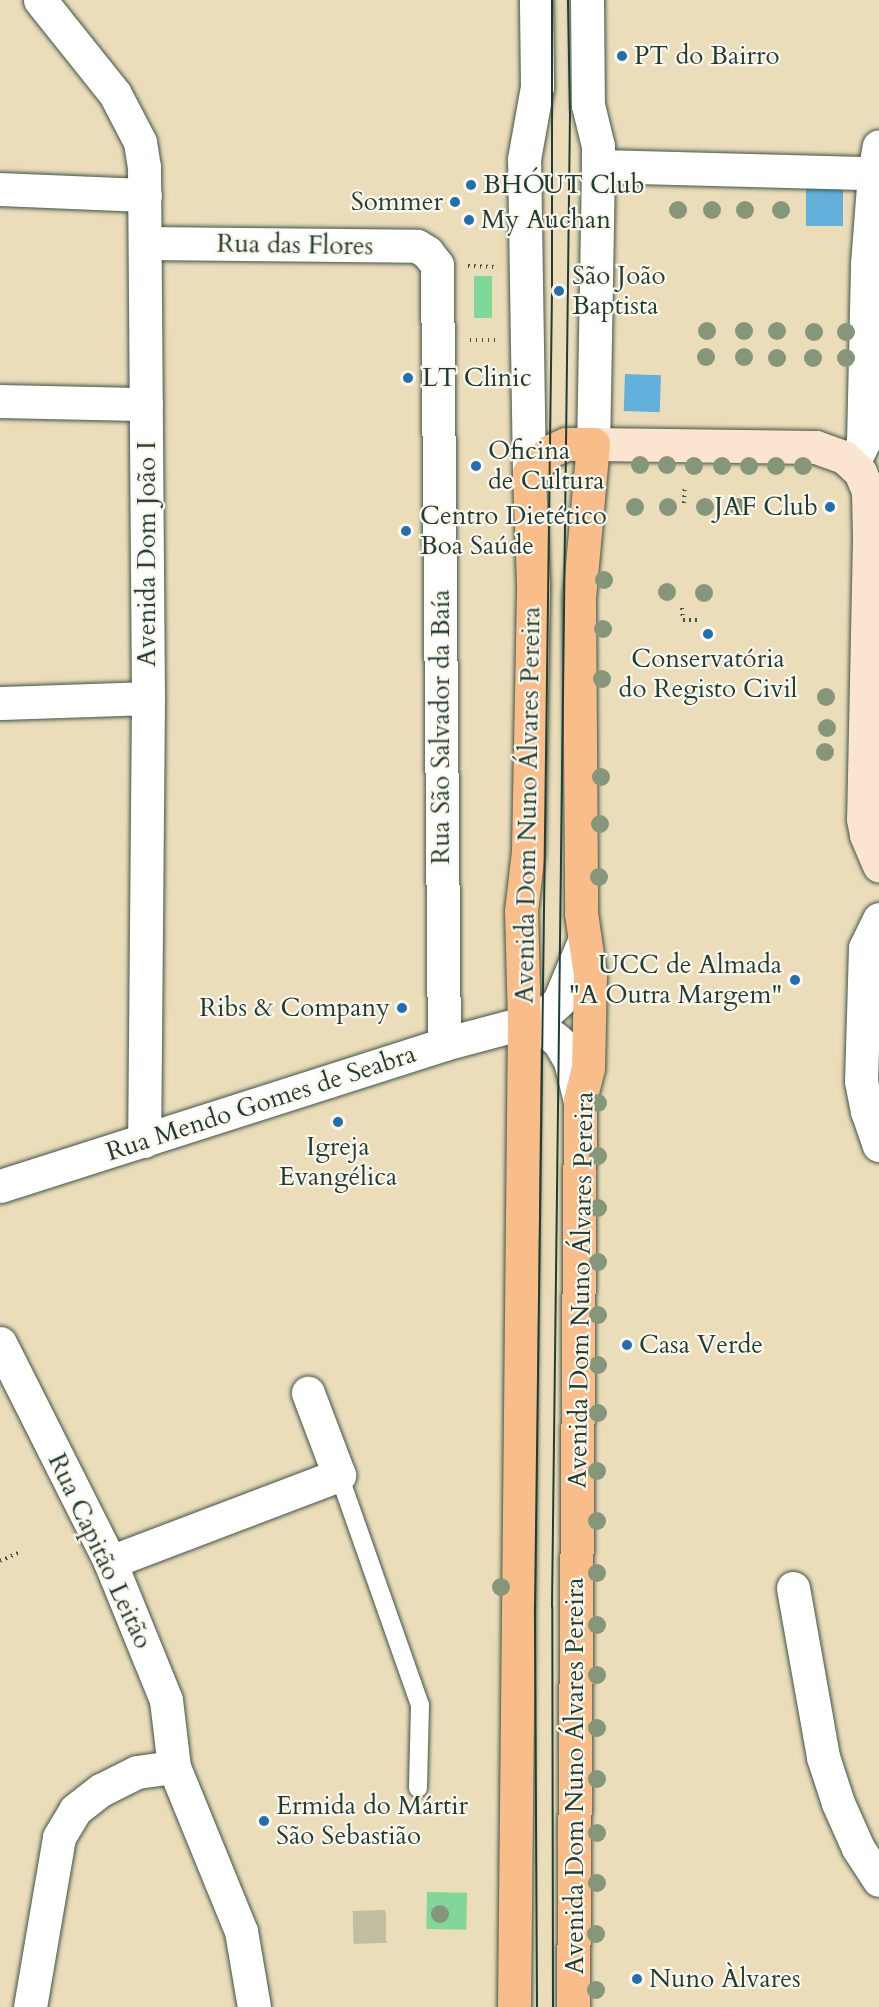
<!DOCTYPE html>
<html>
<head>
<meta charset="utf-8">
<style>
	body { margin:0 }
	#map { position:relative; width:879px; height:2007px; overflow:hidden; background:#ecddba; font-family:Cardo,serif }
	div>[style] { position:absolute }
	.green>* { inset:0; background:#81d699; transform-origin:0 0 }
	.water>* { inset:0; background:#64b0dd; transform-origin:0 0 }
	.street-tunnel>* { height:33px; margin-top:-16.5px; transform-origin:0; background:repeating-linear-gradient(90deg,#c3bd9f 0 33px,transparent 0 49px) }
	.path>* { height:4px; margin-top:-2px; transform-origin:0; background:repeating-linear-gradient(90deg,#3e5548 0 1.5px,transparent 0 6px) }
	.roads { filter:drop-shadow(0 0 2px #3e5548) drop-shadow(0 0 2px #3e5548) }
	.lane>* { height:18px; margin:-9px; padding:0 9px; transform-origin:9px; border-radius:9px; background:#fff }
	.street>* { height:33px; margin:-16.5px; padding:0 16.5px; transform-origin:16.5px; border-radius:16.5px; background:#fff }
	.secondary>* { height:33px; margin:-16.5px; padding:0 16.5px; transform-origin:16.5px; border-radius:16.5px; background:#fce5d0 }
	.primary>* { height:33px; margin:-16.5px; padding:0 16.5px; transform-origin:16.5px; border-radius:16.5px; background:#f8bd89 }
	.tram>* { height:1.5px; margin:-0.75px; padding:0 0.75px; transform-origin:0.75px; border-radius:0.75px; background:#1f3d34 }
	.trees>* { width:18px; height:18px; margin:-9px; border-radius:50%; background:#86967b }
	.dots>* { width:16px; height:16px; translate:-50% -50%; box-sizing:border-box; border:3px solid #fbf7ec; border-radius:50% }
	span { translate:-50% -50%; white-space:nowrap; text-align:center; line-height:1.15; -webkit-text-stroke:4.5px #fbf7ec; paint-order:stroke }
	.poi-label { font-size:26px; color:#1f3d34 }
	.left { translate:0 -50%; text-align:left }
	.right { translate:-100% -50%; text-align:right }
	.street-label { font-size:26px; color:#1f3d34 }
</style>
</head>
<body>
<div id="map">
	<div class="green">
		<div style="left:474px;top:276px;width:18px;height:42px"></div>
		<div style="left:427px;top:1892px;width:40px;height:37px;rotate:1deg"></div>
	</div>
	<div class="water">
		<div style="left:806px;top:188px;width:37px;height:38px"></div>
		<div style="left:625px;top:374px;width:36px;height:37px;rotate:2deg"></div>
	</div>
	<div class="street-tunnel">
		<div style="left:353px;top:1927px;width:36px;rotate:-2deg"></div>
	</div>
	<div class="path">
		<div style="left:468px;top:266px;width:28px;rotate:2deg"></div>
		<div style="left:470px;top:340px;width:25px"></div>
		<div style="left:684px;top:503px;width:17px;rotate:-87deg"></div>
		<div style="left:682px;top:608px;width:12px;rotate:85deg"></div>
		<div style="left:683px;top:620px;width:18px"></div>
		<div style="left:0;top:1561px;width:20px;rotate:-24deg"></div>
	</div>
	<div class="roads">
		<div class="lane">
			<div style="left:339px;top:1475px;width:244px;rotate:70.6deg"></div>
			<div style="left:420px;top:1705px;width:83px;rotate:91.4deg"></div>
		</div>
		<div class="street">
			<div style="left:40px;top:0;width:120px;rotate:51.4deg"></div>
			<div style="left:115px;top:94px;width:54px;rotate:62.5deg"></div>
			<div style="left:140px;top:142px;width:25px;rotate:81deg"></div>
			<div style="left:144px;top:167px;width:531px;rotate:89.57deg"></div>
			<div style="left:148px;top:698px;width:443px;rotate:90.5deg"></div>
			<div style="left:587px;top:0;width:105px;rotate:89.5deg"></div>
			<div style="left:588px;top:105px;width:42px;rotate:76.3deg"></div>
			<div style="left:598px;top:146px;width:20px;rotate:90deg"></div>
			<div style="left:598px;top:166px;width:278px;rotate:91deg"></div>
			<div style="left:598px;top:166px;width:276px;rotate:1.5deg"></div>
			<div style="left:0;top:189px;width:145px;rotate:2.4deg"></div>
			<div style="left:145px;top:243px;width:272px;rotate:0.6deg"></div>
			<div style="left:417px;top:246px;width:12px;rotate:31deg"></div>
			<div style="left:427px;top:252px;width:16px;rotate:52deg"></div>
			<div style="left:437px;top:265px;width:779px;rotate:89.49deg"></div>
			<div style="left:0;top:401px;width:146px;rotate:1.2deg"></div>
			<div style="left:853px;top:464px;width:23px;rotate:-65deg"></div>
			<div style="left:863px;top:443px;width:179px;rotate:-88.7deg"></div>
			<div style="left:867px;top:264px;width:91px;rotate:-85.6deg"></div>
			<div style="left:874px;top:173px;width:27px;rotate:-80deg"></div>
			<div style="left:529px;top:473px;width:314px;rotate:-90.9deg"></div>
			<div style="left:524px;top:159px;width:73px;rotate:-79.8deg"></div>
			<div style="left:537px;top:87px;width:87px;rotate:-90.7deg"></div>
			<div style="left:0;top:703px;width:148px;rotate:-1.9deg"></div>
			<div style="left:879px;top:919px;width:32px;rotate:116deg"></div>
			<div style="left:865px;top:948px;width:133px;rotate:91.7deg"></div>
			<div style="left:861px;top:1081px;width:31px;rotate:79deg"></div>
			<div style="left:867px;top:1111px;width:36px;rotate:71deg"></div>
			<div style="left:524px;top:1023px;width:19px;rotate:16deg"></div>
			<div style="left:542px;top:1028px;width:22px;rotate:39deg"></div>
			<div style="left:559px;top:1042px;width:22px;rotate:60deg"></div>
			<div style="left:570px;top:1061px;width:41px;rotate:76deg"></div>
			<div style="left:0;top:1186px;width:466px;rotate:-17.7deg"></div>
			<div style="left:444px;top:1044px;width:93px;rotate:-14.9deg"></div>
			<div style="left:534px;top:1020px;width:10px;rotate:-24deg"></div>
			<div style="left:543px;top:1016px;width:22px;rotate:-43deg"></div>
			<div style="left:559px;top:1001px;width:65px;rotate:-67.4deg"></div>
			<div style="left:0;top:1343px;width:245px;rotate:63.3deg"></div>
			<div style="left:110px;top:1562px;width:149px;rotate:67.9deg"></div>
			<div style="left:166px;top:1700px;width:67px;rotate:83.2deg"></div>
			<div style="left:174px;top:1767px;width:177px;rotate:67.8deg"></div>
			<div style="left:241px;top:1931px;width:77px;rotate:80.3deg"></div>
			<div style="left:110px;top:1562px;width:245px;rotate:-20.8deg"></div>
			<div style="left:339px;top:1475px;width:88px;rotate:-110.7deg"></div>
			<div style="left:793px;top:1588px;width:172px;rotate:79.9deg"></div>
			<div style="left:823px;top:1757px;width:48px;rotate:71.9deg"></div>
			<div style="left:838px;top:1803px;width:49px;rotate:66deg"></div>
			<div style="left:858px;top:1848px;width:38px;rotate:57deg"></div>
			<div style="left:30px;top:2007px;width:172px;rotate:-80.3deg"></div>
			<div style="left:59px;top:1837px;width:31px;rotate:-59deg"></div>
			<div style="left:75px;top:1810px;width:33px;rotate:-38deg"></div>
			<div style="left:101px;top:1790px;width:40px;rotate:-26.6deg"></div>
			<div style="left:137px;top:1772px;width:37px;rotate:-8deg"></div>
		</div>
		<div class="secondary">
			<div style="left:593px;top:444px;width:223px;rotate:0.8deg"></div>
			<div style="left:816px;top:447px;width:30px;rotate:20deg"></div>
			<div style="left:844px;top:457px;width:22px;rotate:43deg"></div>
			<div style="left:860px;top:472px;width:21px;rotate:67deg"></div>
			<div style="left:868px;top:491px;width:47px;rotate:88.8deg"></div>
			<div style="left:869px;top:538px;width:281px;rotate:91.2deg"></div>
			<div style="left:863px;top:819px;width:16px;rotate:79deg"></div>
			<div style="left:866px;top:835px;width:33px;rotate:67deg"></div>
		</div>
		<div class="primary">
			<div style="left:514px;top:2007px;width:984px;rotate:-89.42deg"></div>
			<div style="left:524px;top:1023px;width:112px;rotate:-91.5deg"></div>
			<div style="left:521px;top:911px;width:60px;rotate:-83.3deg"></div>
			<div style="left:528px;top:851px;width:268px;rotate:-88.9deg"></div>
			<div style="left:533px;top:583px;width:110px;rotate:-92.1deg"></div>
			<div style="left:529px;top:473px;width:30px;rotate:-46deg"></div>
			<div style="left:550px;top:451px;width:17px;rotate:-24deg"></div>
			<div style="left:566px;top:444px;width:27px"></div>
			<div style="left:593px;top:444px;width:155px;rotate:95.2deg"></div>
			<div style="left:579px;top:598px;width:315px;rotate:89.6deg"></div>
			<div style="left:581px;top:913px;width:63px;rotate:81.7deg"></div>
			<div style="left:590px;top:975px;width:93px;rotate:91.2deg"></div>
			<div style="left:588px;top:1068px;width:34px;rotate:104deg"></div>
			<div style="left:580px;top:1101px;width:906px;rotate:90.44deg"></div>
		</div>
	</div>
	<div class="tram">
		<div style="left:537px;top:2007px;width:400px;rotate:-90.3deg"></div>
		<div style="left:535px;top:1607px;width:1316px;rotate:-89.26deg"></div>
		<div style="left:552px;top:291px;width:291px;rotate:-90deg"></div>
		<div style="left:553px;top:2007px;width:400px;rotate:-90.1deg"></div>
		<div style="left:552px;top:1607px;width:1491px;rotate:-89.31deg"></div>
		<div style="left:570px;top:116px;width:116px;rotate:-91deg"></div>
	</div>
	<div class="trees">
		<div style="left:678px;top:210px"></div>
		<div style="left:712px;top:210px"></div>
		<div style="left:745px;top:210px"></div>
		<div style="left:781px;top:210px"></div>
		<div style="left:707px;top:331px"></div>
		<div style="left:744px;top:331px"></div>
		<div style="left:777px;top:331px"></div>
		<div style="left:814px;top:332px"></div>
		<div style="left:846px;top:332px"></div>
		<div style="left:706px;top:357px"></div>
		<div style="left:744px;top:357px"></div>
		<div style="left:777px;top:358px"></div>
		<div style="left:813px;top:358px"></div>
		<div style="left:846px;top:358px"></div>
		<div style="left:640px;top:465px"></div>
		<div style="left:667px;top:465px"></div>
		<div style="left:694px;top:466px"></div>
		<div style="left:722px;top:466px"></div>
		<div style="left:749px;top:466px"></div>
		<div style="left:776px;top:466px"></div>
		<div style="left:803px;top:466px"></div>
		<div style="left:635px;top:507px"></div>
		<div style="left:668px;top:507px"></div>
		<div style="left:705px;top:507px"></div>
		<div style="left:738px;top:507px"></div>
		<div style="left:604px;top:580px"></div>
		<div style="left:667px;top:592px"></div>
		<div style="left:704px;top:593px"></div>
		<div style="left:603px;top:629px"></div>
		<div style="left:602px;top:679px"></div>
		<div style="left:826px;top:697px"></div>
		<div style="left:827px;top:728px"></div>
		<div style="left:825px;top:752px"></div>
		<div style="left:601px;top:777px"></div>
		<div style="left:600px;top:824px"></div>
		<div style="left:599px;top:877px"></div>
		<div style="left:598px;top:1103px"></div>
		<div style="left:598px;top:1156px"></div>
		<div style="left:598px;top:1208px"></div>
		<div style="left:598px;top:1262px"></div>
		<div style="left:598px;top:1315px"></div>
		<div style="left:598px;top:1365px"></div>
		<div style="left:598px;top:1413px"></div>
		<div style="left:597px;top:1471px"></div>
		<div style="left:597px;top:1521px"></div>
		<div style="left:597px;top:1573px"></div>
		<div style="left:501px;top:1587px"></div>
		<div style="left:597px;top:1625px"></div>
		<div style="left:597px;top:1675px"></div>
		<div style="left:597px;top:1728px"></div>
		<div style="left:597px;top:1779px"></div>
		<div style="left:597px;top:1833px"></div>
		<div style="left:597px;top:1883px"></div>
		<div style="left:440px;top:1914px"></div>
		<div style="left:596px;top:1934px"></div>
		<div style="left:596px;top:1990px"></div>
	</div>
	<div class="dots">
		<div style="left:622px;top:56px;background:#1f6fb2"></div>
		<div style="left:471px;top:185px;background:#1f6fb2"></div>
		<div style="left:455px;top:202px;background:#1f6fb2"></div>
		<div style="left:469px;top:220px;background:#1f6fb2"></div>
		<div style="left:559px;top:291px;background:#1f6fb2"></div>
		<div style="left:408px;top:378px;background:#1f6fb2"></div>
		<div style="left:476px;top:466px;background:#1f6fb2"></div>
		<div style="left:830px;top:507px;background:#1f6fb2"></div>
		<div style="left:406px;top:531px;background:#1f6fb2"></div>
		<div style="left:708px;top:634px;background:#1f6fb2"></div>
		<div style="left:795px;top:980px;background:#1f6fb2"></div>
		<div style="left:402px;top:1008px;background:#1f6fb2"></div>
		<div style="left:338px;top:1122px;background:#1f6fb2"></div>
		<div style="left:627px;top:1345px;background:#1f6fb2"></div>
		<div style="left:264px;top:1821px;background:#1f6fb2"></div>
		<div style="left:637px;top:1979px;background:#1f6fb2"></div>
	</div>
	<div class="poi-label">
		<span class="left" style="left:634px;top:56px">PT do Bairro</span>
		<span class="left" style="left:483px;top:185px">BHÓUT Club</span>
		<span class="right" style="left:443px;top:202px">Sommer</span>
		<span class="left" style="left:481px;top:220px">My Auchan</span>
		<span class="left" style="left:572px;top:291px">São João<br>Baptista</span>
		<span class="left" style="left:422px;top:378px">LT Clinic</span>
		<span class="left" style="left:488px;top:466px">Oficina<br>de Cultura</span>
		<span class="right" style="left:818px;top:507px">JAF Club</span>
		<span class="left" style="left:420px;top:531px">Centro Dietético<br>Boa Saúde</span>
		<span style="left:708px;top:674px">Conservatória<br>do Registo Civil</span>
		<span class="right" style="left:782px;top:980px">UCC de Almada<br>"A Outra Margem"</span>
		<span class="right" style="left:390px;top:1008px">Ribs &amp; Company</span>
		<span style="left:338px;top:1162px">Igreja<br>Evangélica</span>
		<span class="left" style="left:639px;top:1345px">Casa Verde</span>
		<span class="left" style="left:276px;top:1821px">Ermida do Mártir<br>São Sebastião</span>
		<span class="left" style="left:649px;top:1979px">Nuno Àlvares</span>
	</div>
	<div class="street-label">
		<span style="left:295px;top:245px;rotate:1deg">Rua das Flores</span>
		<span style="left:147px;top:554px;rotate:-90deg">Avenida Dom João I</span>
		<span style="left:441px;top:727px;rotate:-90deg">Rua São Salvador da Baía</span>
		<span style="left:528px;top:805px;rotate:-89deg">Avenida Dom Nuno Álvares Pereira</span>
		<span style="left:261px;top:1103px;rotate:-18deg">Rua Mendo Gomes de Seabra</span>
		<span style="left:581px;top:1290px;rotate:-89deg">Avenida Dom Nuno Álvares Pereira</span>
		<span style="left:100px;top:1551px;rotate:65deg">Rua Capitão Leitão</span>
		<span style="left:575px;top:1776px;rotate:-90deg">Avenida Dom Nuno Álvares Pereira</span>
	</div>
</div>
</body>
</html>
